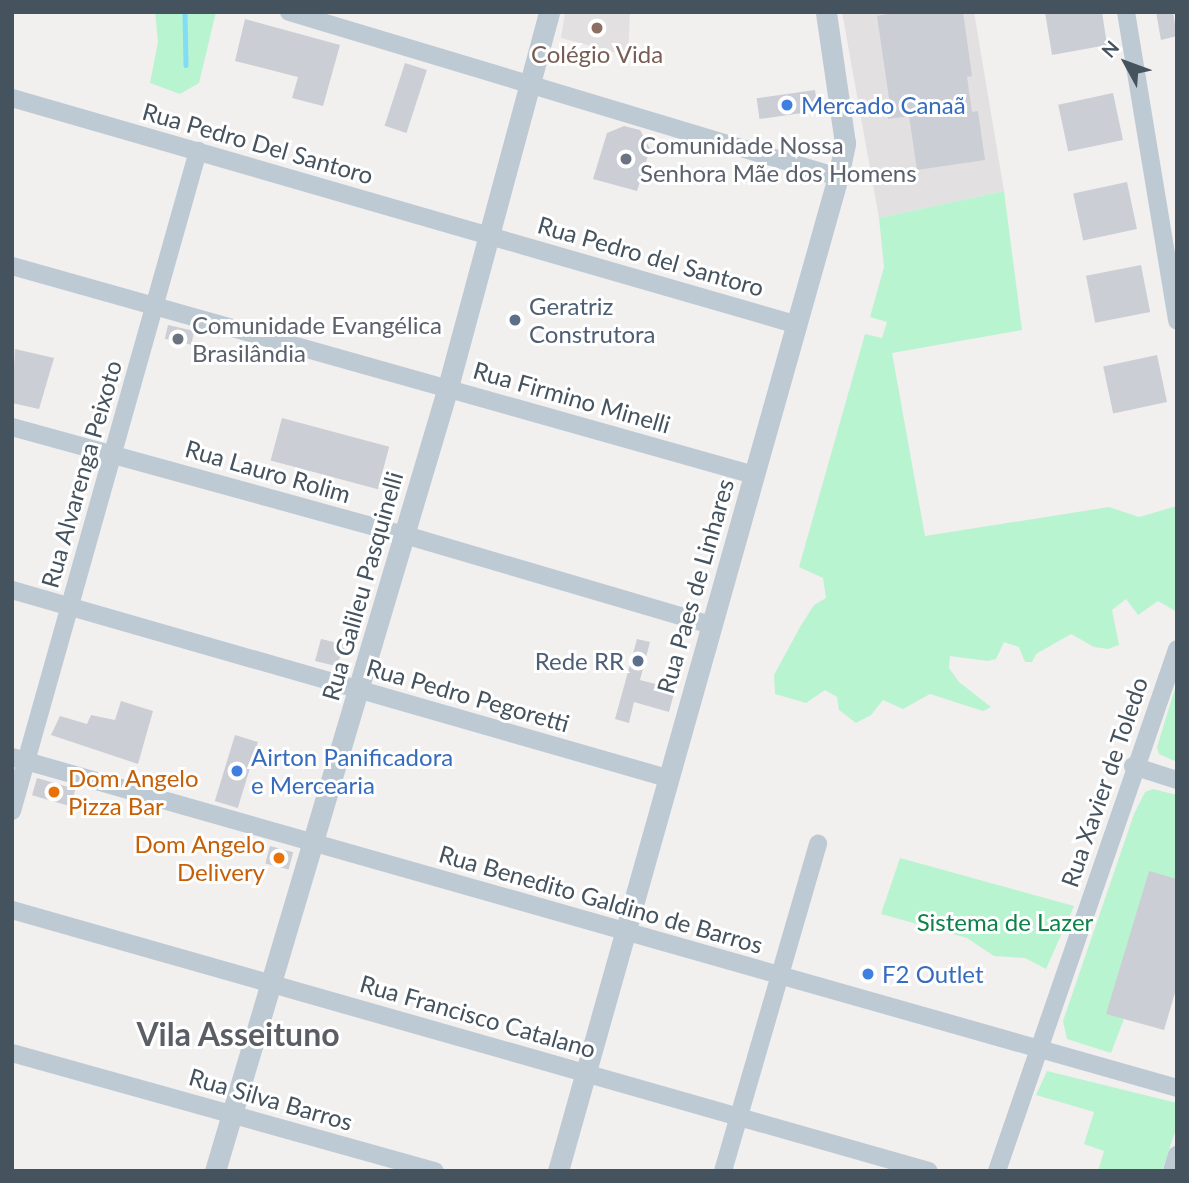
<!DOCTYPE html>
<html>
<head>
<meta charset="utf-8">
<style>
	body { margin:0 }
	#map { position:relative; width:1189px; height:1183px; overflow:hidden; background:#f2efef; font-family:Lato,sans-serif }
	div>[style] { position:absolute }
	.education>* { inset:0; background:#e3e0e1 }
	.green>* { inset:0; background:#b9f4d0 }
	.stream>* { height:4.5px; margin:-2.25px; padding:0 2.25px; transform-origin:2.25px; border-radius:2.25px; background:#82dcf5 }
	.building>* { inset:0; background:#cbced4; transform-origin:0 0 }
	.minor>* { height:18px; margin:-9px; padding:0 9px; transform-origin:9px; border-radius:9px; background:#becad3 }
	.tertiary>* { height:21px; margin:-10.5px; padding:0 10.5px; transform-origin:10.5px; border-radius:10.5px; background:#becad3 }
	.dots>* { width:19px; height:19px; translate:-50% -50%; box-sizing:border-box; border:4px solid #fff; border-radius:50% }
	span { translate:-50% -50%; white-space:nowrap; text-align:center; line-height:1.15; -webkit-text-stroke:6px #fff; paint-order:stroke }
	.education-label { font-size:24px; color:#785e54 }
	.shop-label { font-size:24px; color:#366cbe }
	.left { translate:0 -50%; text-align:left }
	.street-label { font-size:24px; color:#45535f }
	.worship-label { font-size:24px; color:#5b616d }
	.service-label { font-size:24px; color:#4e5e75 }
	.right { translate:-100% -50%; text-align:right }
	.food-label { font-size:24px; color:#c56008 }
	.park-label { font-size:24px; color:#0d8349 }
	.district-label { font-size:32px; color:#5b5f65; font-weight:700 }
	.frame { position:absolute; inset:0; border:14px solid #45535f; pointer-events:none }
	.north { position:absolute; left:1091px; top:28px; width:70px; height:70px; -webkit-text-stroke:5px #fff; paint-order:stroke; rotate:311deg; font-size:19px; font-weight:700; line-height:28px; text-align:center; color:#45535f }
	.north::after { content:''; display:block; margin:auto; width:24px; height:32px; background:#45535f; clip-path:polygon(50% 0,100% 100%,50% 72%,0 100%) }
</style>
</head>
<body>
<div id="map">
	<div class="education">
		<div style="clip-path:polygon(565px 12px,630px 12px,628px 56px,561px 38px)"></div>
		<div style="clip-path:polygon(842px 12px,974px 12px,1004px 191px,879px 218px)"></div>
	</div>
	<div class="green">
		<div style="clip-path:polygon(155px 12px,216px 12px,199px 83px,180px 94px,150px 83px,158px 42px)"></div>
		<div style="clip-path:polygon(1004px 191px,1022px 330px,892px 353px,925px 536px,1109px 507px,1139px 517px,1177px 506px,1177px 612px,1158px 601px,1138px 615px,1126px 599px,1112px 610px,1119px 645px,1108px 649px,1094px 647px,1071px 634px,1036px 654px,1032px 662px,1025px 662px,1019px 647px,1004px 642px,996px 659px,988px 661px,950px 656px,949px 668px,959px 682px,991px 707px,983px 711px,930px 694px,903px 709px,883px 700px,871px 715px,856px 723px,839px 710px,837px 697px,825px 690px,806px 703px,775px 694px,774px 675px,800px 627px,814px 605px,826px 598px,823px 578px,799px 567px,865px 334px,882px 338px,887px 322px,870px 317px,884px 267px,879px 218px)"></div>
		<div style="clip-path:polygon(1177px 682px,1177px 762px,1159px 754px,1157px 747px)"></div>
		<div style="clip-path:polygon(1153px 789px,1177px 795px,1177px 879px,1149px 872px,1107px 1013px,1124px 1019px,1111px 1053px,1067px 1039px,1063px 1021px,1134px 814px,1145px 792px)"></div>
		<div style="clip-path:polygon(900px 858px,1074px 906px,1046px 969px,1025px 958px,994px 956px,967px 938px,881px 914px)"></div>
		<div style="clip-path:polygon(1047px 1071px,1177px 1103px,1177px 1126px,1162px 1171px,1098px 1171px,1104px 1151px,1084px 1144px,1094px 1112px,1036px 1095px)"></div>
	</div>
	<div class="stream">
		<div style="left:185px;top:12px;width:53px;rotate:88.9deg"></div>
	</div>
	<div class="building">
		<div style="clip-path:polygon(899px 12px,963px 12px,972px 76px,967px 77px,972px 112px,978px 111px,985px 160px,917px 170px,909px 116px,888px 119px,886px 106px,890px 105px,877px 16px)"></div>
		<div style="clip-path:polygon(1045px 12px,1102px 12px,1107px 45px,1052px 55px)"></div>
		<div style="clip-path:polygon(1156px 12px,1173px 12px,1177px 36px,1161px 40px)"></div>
		<div style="clip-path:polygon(245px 19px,340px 45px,323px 106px,292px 98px,298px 77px,235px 61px)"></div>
		<div style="left:405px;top:63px;width:23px;height:66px;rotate:18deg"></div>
		<div style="left:815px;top:90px;width:21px;height:59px;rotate:82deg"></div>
		<div style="left:1113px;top:93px;width:48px;height:56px;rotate:78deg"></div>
		<div style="clip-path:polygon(624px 126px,640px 130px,650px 149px,637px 191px,593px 179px,607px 133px)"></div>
		<div style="left:1127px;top:182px;width:48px;height:55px;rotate:78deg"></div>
		<div style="left:1141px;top:265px;width:48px;height:56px;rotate:79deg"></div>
		<div style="left:168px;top:325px;width:27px;height:14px;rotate:13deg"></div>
		<div style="clip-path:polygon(15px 349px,54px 358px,39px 409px,12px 403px)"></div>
		<div style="left:1157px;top:355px;width:48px;height:55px;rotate:78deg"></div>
		<div style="left:282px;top:418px;width:111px;height:44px;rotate:15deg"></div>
		<div style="clip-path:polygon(321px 639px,346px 645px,336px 666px,315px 661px)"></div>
		<div style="clip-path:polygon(637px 639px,650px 642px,640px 680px,675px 689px,669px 712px,634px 702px,629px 723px,615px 719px)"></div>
		<div style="clip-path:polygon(121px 701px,153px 711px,138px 764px,51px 735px,60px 716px,87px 724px,91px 715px,115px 720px)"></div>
		<div style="left:235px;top:735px;width:24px;height:69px;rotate:17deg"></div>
		<div style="left:37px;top:778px;width:40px;height:18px;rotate:16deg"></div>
		<div style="left:270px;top:846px;width:24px;height:18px;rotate:15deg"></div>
		<div style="clip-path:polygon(1149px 871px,1177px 879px,1177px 986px,1164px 1030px,1106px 1014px)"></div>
	</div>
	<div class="minor">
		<div style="left:289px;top:12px;width:573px;rotate:16.73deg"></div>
		<div style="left:1126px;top:12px;width:313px;rotate:80.6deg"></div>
		<div style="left:12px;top:98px;width:818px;rotate:16.11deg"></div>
		<div style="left:12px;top:266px;width:771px;rotate:15.73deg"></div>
		<div style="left:12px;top:427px;width:415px;rotate:15.4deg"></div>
		<div style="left:412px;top:537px;width:312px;rotate:16.4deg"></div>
		<div style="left:12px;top:590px;width:681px;rotate:16.01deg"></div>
		<div style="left:12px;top:757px;width:1211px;rotate:15.86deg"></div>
		<div style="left:1133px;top:766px;width:46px;rotate:17.7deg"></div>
		<div style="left:12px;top:811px;width:686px;rotate:-74.26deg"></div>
		<div style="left:12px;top:910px;width:953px;rotate:15.89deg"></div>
		<div style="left:12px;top:1053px;width:439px;rotate:15.6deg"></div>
		<div style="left:723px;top:1171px;width:341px;rotate:-73.8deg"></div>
		<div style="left:997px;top:1171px;width:552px;rotate:-70.97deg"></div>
		<div style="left:1172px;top:1171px;width:17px;rotate:-73deg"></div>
	</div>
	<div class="tertiary">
		<div style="left:215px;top:1171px;width:818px;rotate:-73.45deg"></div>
		<div style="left:448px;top:387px;width:388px;rotate:-74.9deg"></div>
		<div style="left:558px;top:1171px;width:1033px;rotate:-74.27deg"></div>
		<div style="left:838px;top:177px;width:35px;rotate:-78deg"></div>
		<div style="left:845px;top:143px;width:132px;rotate:-98.3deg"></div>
	</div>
	<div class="dots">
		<div style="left:597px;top:28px;background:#8d6e63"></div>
		<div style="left:787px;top:105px;background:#3f7fe0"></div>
		<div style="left:626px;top:159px;background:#6b7280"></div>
		<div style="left:515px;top:320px;background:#5c6f8a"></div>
		<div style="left:178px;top:339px;background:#6b7280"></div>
		<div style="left:638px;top:661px;background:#5c6f8a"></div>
		<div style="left:237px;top:771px;background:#3f7fe0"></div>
		<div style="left:54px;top:792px;background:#e8710a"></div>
		<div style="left:279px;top:858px;background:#e8710a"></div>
		<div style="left:868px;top:974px;background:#3f7fe0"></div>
	</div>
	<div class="education-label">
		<span style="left:597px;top:54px">Colégio Vida</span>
	</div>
	<div class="shop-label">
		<span class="left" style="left:801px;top:105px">Mercado Canaã</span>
		<span class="left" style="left:251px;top:771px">Airton Panificadora<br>e Mercearia</span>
		<span class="left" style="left:882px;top:974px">F2 Outlet</span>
	</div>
	<div class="street-label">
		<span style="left:258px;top:143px;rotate:16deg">Rua Pedro Del Santoro</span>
		<span style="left:651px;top:256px;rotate:16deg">Rua Pedro del Santoro</span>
		<span style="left:572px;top:397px;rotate:16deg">Rua Firmino Minelli</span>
		<span style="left:268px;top:471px;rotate:16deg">Rua Lauro Rolim</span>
		<span style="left:81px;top:474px;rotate:-74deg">Rua Alvarenga Peixoto</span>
		<span style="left:362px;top:586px;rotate:-74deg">Rua Galileu Pasquinelli</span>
		<span style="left:695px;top:586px;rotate:-74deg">Rua Paes de Linhares</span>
		<span style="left:468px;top:695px;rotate:16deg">Rua Pedro Pegoretti</span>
		<span style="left:1104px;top:782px;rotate:-71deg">Rua Xavier de Toledo</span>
		<span style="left:601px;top:899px;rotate:16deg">Rua Benedito Galdino de Barros</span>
		<span style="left:478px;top:1016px;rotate:16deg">Rua Francisco Catalano</span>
		<span style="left:271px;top:1099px;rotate:16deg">Rua Silva Barros</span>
	</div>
	<div class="worship-label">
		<span class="left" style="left:640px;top:159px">Comunidade Nossa<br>Senhora Mãe dos Homens</span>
		<span class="left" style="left:192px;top:339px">Comunidade Evangélica<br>Brasilândia</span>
	</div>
	<div class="service-label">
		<span class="left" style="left:529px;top:320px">Geratriz<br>Construtora</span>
		<span class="right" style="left:624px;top:661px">Rede RR</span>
	</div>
	<div class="food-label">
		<span class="left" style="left:68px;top:792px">Dom Angelo<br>Pizza Bar</span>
		<span class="right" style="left:265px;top:858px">Dom Angelo<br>Delivery</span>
	</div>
	<div class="park-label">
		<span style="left:1005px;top:922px">Sistema de Lazer</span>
	</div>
	<div class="district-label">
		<span style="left:238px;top:1034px">Vila Asseituno</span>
	</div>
	<div class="frame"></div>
	<div class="north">N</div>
</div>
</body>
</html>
